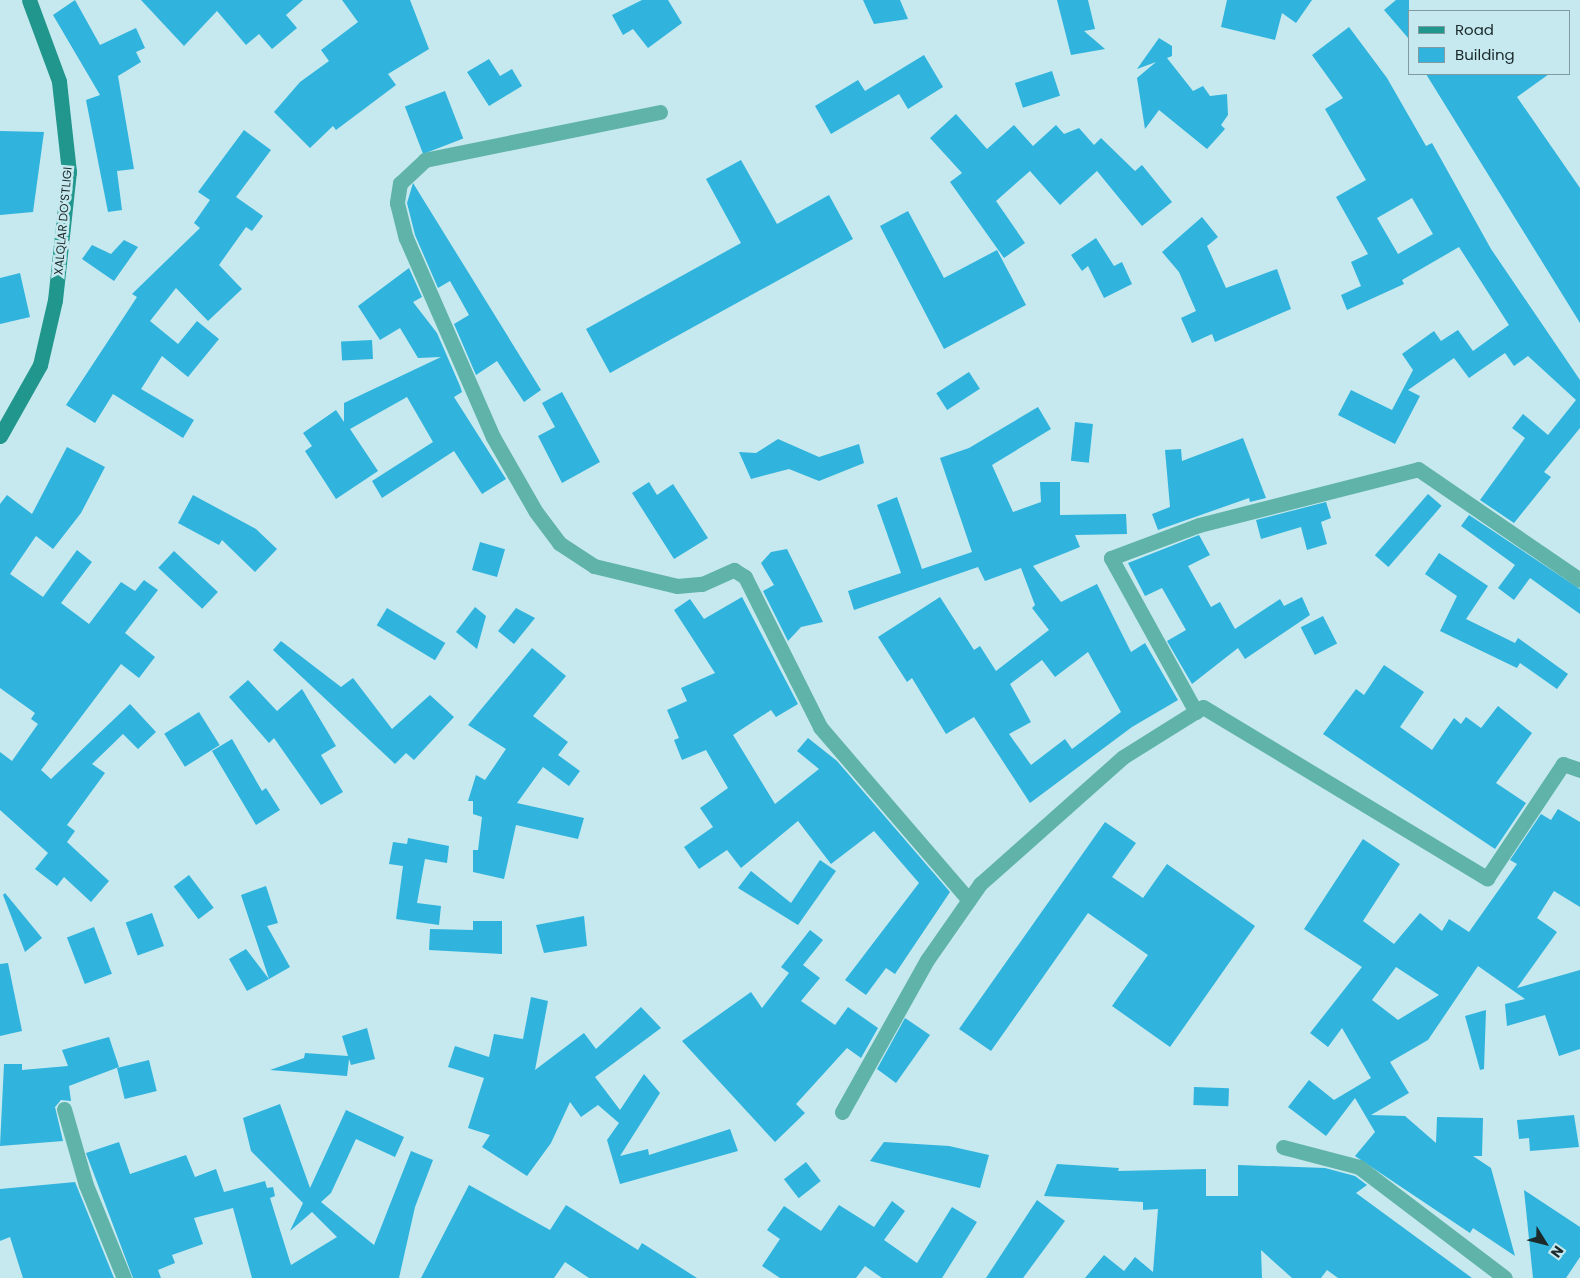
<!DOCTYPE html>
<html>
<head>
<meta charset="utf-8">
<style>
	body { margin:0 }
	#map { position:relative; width:1580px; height:1278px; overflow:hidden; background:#c5e9ee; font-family:Poppins,sans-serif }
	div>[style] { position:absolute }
	.building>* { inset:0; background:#30b3dd; transform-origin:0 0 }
	.minor>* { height:15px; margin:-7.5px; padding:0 7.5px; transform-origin:7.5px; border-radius:7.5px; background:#60b3a9 }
	.secondary>* { height:15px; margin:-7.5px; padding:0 7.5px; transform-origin:7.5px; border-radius:7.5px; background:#20968c }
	span { translate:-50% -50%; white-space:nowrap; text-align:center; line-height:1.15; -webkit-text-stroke:5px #c5e9ee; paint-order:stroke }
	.street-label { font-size:12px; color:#1b292b }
	.legend { position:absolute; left:1408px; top:10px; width:162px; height:65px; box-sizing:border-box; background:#c5e9ee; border:1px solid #819ca0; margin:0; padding:6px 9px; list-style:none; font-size:15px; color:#1b292b }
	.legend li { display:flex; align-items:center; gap:10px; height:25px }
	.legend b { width:25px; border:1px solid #819ca0 }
	.north { position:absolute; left:1520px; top:1218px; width:50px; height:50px; -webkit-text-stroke:4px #c5e9ee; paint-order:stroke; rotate:126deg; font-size:14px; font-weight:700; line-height:20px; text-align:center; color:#1b292b }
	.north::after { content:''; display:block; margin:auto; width:18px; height:22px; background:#1b292b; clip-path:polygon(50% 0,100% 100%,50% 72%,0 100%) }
</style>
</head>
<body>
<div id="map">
	<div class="building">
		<div style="clip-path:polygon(75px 0,100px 45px,136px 28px,145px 48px,136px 52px,141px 62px,118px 76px,134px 169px,117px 171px,122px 210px,108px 212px,86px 100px,100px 95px,53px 15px)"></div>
		<div style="clip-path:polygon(141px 0,303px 0,286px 15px,297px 28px,272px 49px,259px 34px,246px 45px,217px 11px,184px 46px)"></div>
		<div style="clip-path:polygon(342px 0,410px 0,429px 49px,388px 74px,396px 85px,336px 130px,333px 126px,310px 148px,274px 112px,300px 82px,329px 61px,321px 50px,358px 22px)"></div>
		<div style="clip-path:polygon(642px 0,668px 0,682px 23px,648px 48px,633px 29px,623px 35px,612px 15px)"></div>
		<div style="clip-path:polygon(863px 0,900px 0,908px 19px,874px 24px)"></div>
		<div style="clip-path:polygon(1057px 0,1088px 0,1095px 29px,1084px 31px,1105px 49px,1071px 55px)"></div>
		<div style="clip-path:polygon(1227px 0,1312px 0,1296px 23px,1282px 13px,1275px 40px,1221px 27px)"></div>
		<div style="clip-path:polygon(1396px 0,1409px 0,1409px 39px,1384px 10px)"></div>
		<div style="clip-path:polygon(evenodd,1349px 27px,1387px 78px,1426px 146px,1432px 143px,1491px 249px,1580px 380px,1580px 428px,1544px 472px,1551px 477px,1514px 523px,1480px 500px,1525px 438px,1512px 428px,1523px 414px,1548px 435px,1576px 400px,1528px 356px,1514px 366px,1505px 353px,1469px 378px,1454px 358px,1408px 390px,1420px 396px,1395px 444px,1338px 415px,1351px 390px,1392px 410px,1413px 370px,1402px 354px,1434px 331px,1441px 341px,1458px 330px,1473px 351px,1509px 325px,1459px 247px,1402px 280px,1404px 284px,1347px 310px,1341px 295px,1361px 286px,1351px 262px,1368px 254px,1336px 197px,1366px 180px,1325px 109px,1343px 98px,1312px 55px,1349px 27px,1412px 198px,1433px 234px,1398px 254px,1377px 218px,1412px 198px)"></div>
		<div style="clip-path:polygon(1159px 38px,1172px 46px,1172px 56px,1167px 58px,1193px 91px,1203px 86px,1210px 96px,1227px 94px,1228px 115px,1221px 125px,1225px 129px,1207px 149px,1159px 110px,1145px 129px,1137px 78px,1156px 62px,1137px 69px)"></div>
		<div style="clip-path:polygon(924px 55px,943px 87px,908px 109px,899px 94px,831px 134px,815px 106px,858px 80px,865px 91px)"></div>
		<div style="clip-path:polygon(489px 59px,500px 76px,512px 69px,522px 86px,489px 106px,467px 72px)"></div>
		<div style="left:1052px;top:71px;width:26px;height:39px;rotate:72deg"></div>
		<div style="clip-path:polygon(1426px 74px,1549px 74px,1517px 97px,1580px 188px,1580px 323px)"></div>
		<div style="left:445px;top:91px;width:51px;height:43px;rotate:69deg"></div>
		<div style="clip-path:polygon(956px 114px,987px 149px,1014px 125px,1033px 146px,1056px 125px,1064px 134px,1079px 128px,1094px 145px,1101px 138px,1135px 171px,1142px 165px,1172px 202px,1142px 226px,1097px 171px,1060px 205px,1030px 171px,996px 201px,1025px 243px,1004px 258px,950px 182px,962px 173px,930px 138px)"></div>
		<div style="clip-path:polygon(244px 130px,271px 150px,236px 197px,263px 216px,252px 231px,246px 227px,219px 265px,242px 289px,208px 321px,176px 288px,150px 321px,178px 344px,197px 321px,219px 339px,188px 377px,162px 356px,141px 389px,194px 420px,183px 438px,113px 394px,95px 423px,66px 405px,137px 297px,132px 294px,200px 228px,194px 223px,210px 200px,198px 192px)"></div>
		<div style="clip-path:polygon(0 131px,44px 132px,33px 212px,0 215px)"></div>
		<div style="clip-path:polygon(741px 160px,777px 224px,829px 195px,853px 239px,610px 373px,586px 329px,741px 243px,706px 179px)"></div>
		<div style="clip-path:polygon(413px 183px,541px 390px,524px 402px,497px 361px,476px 375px,454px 324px,469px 315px,450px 281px,438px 288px,415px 235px,407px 203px)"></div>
		<div style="clip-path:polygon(908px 211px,944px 278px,997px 250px,1026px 305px,944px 349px,880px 226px)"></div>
		<div style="clip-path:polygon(1202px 217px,1218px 237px,1207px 246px,1226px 288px,1277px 269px,1291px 309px,1215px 342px,1212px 334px,1192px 343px,1181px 318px,1196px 311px,1179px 272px,1162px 252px)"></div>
		<div style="clip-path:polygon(1096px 238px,1114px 266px,1122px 262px,1132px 284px,1104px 298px,1088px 266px,1082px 271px,1071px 255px)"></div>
		<div style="clip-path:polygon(124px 240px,138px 247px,114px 281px,82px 259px,92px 245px,111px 254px)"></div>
		<div style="clip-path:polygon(409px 268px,422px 297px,413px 302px,437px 333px,460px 386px,462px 392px,454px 397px,506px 479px,482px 494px,454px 451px,382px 498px,372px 481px,433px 442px,407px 397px,350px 429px,378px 471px,336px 499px,305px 451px,312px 446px,303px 433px,336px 410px,344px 422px,344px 403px,441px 357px,418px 358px,400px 328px,380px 340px,358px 306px)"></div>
		<div style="clip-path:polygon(20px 273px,30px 317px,0 324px,0 278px)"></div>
		<div style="left:372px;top:340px;width:19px;height:31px;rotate:87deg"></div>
		<div style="left:969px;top:372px;width:20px;height:39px;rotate:57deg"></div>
		<div style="clip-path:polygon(562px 392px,600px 462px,562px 483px,538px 436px,555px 427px,542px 403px)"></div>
		<div style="clip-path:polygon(evenodd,1038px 407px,1051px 429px,992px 465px,1013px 512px,1041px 502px,1040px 482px,1060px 482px,1060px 515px,1126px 514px,1127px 534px,1075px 535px,1080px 547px,1033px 566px,1061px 602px,1097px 584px,1131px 652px,1145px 643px,1178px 700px,1132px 727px,1030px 803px,974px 717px,946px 734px,912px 678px,907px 682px,878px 637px,940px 597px,974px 650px,980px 646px,996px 671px,1049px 630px,1032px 608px,1035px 605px,1021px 568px,985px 581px,978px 567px,854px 610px,848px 591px,901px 573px,877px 505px,897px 497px,922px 569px,972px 552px,940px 458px,969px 448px,1038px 407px,1088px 652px,1121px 712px,1072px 749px,1065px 739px,1031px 765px,1009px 734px,1031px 722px,1010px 684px,1042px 660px,1055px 677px,1088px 652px)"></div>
		<div style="left:1075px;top:422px;width:18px;height:39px;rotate:6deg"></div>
		<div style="clip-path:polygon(1243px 438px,1266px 498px,1250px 502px,1249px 498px,1158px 530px,1152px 514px,1170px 507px,1165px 450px,1181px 449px,1182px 461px)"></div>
		<div style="clip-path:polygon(778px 439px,819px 457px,859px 444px,864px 463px,819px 481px,789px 469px,751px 479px,739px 452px,756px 453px)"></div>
		<div style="clip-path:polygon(67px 447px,105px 467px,81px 513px,53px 549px,36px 536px,10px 574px,43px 597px,77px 550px,92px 562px,61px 603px,89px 624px,121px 582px,135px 591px,144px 580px,158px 590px,125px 633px,155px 657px,139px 678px,121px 664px,41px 770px,51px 779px,130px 704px,156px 732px,138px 749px,123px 734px,92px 764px,105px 773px,67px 825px,75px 831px,67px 842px,109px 881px,91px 902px,64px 877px,57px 886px,35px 869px,48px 853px,0 810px,0 752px,12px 761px,38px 724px,31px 719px,35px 713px,0 688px,0 504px,7px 495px,32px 514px)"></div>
		<div style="clip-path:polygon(649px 482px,657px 495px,673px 484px,708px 538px,674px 559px,632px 493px)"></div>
		<div style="left:1428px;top:494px;width:18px;height:81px;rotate:41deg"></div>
		<div style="clip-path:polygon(193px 495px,256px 529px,277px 549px,255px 572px,222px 540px,219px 545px,178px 523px)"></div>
		<div style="clip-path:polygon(1326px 502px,1331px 518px,1321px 522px,1327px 544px,1307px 550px,1301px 527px,1261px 539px,1256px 520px)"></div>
		<div style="clip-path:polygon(1469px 515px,1580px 589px,1580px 614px,1530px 578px,1514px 600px,1498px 588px,1515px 565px,1461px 526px)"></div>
		<div style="clip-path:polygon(1199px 535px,1210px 555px,1188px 566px,1211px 607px,1220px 602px,1235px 629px,1280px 599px,1284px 606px,1302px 597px,1310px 615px,1245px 659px,1238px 648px,1192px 684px,1167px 641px,1186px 630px,1162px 588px,1145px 596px,1128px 563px)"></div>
		<div style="left:480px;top:542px;width:26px;height:29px;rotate:16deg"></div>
		<div style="clip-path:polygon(787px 549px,823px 622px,801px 627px,788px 641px,763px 591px,774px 585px,761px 563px,771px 552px)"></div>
		<div style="left:174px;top:551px;width:60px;height:23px;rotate:43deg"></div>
		<div style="clip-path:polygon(1439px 553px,1488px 586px,1466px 619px,1515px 643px,1518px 638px,1568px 674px,1557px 689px,1520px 663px,1517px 668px,1440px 631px,1457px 596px,1425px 574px)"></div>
		<div style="clip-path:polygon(742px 597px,798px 704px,776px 717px,771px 710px,733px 735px,775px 804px,819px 769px,797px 751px,808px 738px,837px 761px,950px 892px,895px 974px,886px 968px,866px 995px,845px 980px,919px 883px,874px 831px,831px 864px,798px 821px,741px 868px,727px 850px,699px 869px,684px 847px,713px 827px,700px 808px,728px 788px,706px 750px,682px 760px,674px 740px,679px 738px,667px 710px,687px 701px,681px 688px,715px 673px,674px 610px,690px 599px,704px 619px)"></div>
		<div style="clip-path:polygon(475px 607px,486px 616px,477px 649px,456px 632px)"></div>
		<div style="left:387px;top:608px;width:68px;height:20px;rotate:31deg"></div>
		<div style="clip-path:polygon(516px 608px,535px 618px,514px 644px,498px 631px)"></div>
		<div style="left:1323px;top:616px;width:31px;height:25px;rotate:63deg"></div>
		<div style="clip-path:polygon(281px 641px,341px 687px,353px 678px,392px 729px,430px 695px,454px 717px,414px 760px,406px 753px,395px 764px,273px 650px)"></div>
		<div style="clip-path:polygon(532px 648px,566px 676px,533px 716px,568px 742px,558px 755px,580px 771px,569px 786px,543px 767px,517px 803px,584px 818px,578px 839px,516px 825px,504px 879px,473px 872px,473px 850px,478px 850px,482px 817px,473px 814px,473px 801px,468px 801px,476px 775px,485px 780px,506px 749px,468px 725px)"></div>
		<div style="clip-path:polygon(1384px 665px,1424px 692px,1400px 727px,1432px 750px,1454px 718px,1461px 724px,1466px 717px,1481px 728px,1498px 706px,1532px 733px,1496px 783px,1526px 803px,1495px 849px,1323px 734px,1356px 689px,1364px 695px)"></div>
		<div style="clip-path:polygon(248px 680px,277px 711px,302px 689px,336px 746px,321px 755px,343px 792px,321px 805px,274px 738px,269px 743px,229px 697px)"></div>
		<div style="left:199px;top:712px;width:39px;height:41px;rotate:58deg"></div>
		<div style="clip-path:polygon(232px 739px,262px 791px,266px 788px,280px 810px,256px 825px,212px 751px)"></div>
		<div style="clip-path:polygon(evenodd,1558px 809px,1580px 822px,1580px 907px,1554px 891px,1537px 918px,1557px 932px,1517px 988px,1580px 970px,1580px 1049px,1559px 1056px,1545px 1015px,1507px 1026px,1505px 1004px,1525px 999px,1478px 966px,1428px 1040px,1390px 1062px,1409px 1093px,1371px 1115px,1405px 1116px,1436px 1143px,1437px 1117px,1483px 1118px,1482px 1156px,1473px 1156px,1491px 1168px,1515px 1256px,1473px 1228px,1470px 1233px,1355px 1156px,1375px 1132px,1355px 1098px,1326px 1136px,1288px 1107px,1309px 1080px,1334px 1100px,1371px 1078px,1342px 1028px,1328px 1047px,1310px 1033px,1362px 967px,1304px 929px,1363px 839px,1400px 864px,1363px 921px,1394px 944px,1420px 913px,1442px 931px,1449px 919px,1469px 932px,1517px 864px,1510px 860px,1541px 814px,1551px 820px,1558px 809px,1396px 967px,1439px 995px,1398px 1020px,1372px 1000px,1396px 967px)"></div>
		<div style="clip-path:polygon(1105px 822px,1136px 843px,1112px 877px,1143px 898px,1167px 864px,1255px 926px,1170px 1047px,1112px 1006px,1148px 955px,1088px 913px,991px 1051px,959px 1029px)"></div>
		<div style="clip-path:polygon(408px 838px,449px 846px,447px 863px,425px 859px,417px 903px,441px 906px,439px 925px,396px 919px,403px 866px,389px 864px,393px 842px,407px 844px)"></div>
		<div style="clip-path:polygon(820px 860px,836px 871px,798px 925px,738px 888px,751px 871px,791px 903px)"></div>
		<div style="left:189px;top:875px;width:41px;height:19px;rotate:53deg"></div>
		<div style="clip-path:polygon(266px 886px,278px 923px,267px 926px,290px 967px,269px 979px,241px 895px)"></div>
		<div style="clip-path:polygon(5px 893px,42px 938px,25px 952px,3px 895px)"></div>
		<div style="left:152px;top:913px;width:35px;height:28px;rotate:70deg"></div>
		<div style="clip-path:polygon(584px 916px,587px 946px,544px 953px,536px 925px)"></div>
		<div style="clip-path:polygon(473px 921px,502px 921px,502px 954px,429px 950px,430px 929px,473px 930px)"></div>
		<div style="left:94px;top:927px;width:50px;height:29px;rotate:69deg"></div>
		<div style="clip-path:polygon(810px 930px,823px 940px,803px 965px,820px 978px,801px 1001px,835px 1025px,848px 1007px,878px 1028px,861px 1058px,847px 1048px,796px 1104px,805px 1113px,775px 1142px,682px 1041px,751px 992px,762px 1008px,789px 973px,781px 967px)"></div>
		<div style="clip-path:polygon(246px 949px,269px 979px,247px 991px,229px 959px)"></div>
		<div style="clip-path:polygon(8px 963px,22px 1031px,0 1036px,0 964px)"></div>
		<div style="clip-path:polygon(531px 997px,548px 1001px,535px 1070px,584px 1033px,596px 1049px,641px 1007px,661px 1028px,595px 1077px,620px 1110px,644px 1074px,660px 1093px,620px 1156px,648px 1149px,649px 1155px,730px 1129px,738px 1151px,620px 1184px,607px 1140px,619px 1123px,598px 1105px,581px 1117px,570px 1102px,551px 1143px,527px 1176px,482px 1147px,490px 1135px,468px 1128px,484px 1078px,448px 1067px,455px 1046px,489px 1057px,494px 1034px,523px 1039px)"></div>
		<div style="clip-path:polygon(1486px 1010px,1484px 1069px,1480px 1070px,1465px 1016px)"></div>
		<div style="clip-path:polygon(905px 1018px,930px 1035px,896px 1083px,877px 1069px)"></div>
		<div style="clip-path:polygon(367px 1028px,375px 1059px,351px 1065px,349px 1059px,347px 1076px,270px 1070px,304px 1058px,305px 1053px,348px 1056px,342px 1036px)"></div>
		<div style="clip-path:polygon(109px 1037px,119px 1067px,69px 1086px,71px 1101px,61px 1100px,55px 1107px,63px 1141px,0 1146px,4px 1064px,22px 1064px,22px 1070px,68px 1066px,62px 1050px)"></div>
		<div style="left:149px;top:1060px;width:32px;height:33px;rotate:76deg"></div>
		<div style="left:1194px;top:1087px;width:35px;height:18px;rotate:2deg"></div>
		<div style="clip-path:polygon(280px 1104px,310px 1188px,346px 1110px,404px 1137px,395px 1157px,356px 1139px,331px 1193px,321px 1202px,374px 1245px,411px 1151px,433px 1160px,415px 1207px,399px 1278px,252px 1278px,233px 1208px,194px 1218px,203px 1244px,172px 1255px,175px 1263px,158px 1270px,161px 1278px,133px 1278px,86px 1153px,119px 1142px,130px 1174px,186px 1155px,195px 1177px,216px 1169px,224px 1192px,265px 1181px,267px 1188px,273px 1187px,275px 1196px,270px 1198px,291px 1265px,337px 1237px,312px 1212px,290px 1231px,303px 1203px,251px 1151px,243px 1118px)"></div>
		<div style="clip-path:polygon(1574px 1115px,1579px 1147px,1530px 1151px,1529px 1138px,1519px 1139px,1517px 1120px)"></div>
		<div style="clip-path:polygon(884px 1142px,949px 1146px,989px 1155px,980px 1188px,870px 1161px)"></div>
		<div style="left:806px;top:1162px;width:24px;height:28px;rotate:52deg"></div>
		<div style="clip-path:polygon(1057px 1164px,1119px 1168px,1118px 1171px,1206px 1169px,1206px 1196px,1238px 1196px,1238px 1165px,1325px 1168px,1355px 1176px,1367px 1185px,1356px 1193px,1472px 1278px,1338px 1278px,1327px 1270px,1321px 1278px,1292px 1278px,1261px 1250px,1262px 1278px,1085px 1278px,1104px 1255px,1124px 1271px,1135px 1257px,1153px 1272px,1158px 1209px,1143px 1210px,1143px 1202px,1044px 1196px)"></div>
		<div style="clip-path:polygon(75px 1182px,114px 1278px,23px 1278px,10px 1237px,0 1241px,0 1189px)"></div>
		<div style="clip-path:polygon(469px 1185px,550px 1230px,566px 1205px,638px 1250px,642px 1243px,697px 1278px,589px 1278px,565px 1262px,554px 1278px,421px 1278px)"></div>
		<div style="clip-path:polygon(1524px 1190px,1580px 1227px,1580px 1257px,1566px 1278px,1533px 1278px)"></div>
		<div style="clip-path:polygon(1037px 1200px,1065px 1221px,1023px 1278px,986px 1278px)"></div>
		<div style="clip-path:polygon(892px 1201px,905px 1211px,884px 1240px,917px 1263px,952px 1207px,977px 1222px,942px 1278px,882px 1278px,865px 1266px,856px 1278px,780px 1278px,762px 1266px,780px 1239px,767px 1230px,784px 1206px,821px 1231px,839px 1205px,874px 1227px)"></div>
	</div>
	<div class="minor">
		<div style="left:660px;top:112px;width:240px;rotate:168.5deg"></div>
		<div style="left:425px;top:160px;width:34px;rotate:137deg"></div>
		<div style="left:400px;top:183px;width:20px;rotate:99deg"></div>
		<div style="left:397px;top:203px;width:36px;rotate:76deg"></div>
		<div style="left:406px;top:238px;width:217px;rotate:66.4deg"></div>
		<div style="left:493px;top:437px;width:86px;rotate:60.2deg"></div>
		<div style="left:536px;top:512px;width:39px;rotate:53deg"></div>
		<div style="left:559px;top:543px;width:42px;rotate:33.3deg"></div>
		<div style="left:594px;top:566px;width:85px;rotate:13.5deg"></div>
		<div style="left:677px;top:586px;width:25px;rotate:-5deg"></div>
		<div style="left:702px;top:584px;width:35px;rotate:-24deg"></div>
		<div style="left:734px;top:570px;width:13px;rotate:32deg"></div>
		<div style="left:745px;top:577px;width:168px;rotate:63.4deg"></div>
		<div style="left:820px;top:727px;width:228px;rotate:49.3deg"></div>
		<div style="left:1196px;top:712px;width:176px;rotate:-118.9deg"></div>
		<div style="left:1111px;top:558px;width:94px;rotate:-20.6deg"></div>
		<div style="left:1199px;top:525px;width:226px;rotate:-14.3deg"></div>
		<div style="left:1418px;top:469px;width:196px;rotate:34.4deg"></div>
		<div style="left:64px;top:1109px;width:79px;rotate:73.9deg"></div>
		<div style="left:86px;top:1185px;width:100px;rotate:67.8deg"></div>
		<div style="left:842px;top:1112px;width:174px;rotate:-60.8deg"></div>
		<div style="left:927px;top:960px;width:93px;rotate:-55.1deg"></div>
		<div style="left:980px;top:884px;width:191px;rotate:-41.6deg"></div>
		<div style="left:1123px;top:757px;width:94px;rotate:-32deg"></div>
		<div style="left:1203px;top:707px;width:332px;rotate:31.1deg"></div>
		<div style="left:1487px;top:878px;width:137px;rotate:-56.3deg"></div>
		<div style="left:1563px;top:764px;width:18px;rotate:19deg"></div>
		<div style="left:1283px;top:1147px;width:79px;rotate:14.7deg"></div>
		<div style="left:1359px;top:1167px;width:183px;rotate:37.2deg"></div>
	</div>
	<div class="secondary">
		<div style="left:0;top:436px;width:81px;rotate:-60.6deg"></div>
		<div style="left:40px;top:365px;width:67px;rotate:-77deg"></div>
		<div style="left:55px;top:300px;width:129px;rotate:-83.8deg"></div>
		<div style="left:69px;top:172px;width:92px;rotate:-96.3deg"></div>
		<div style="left:59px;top:81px;width:86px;rotate:-110.3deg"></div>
	</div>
	<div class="street-label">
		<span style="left:63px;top:221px;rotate:-85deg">XALQLAR DO’STLIGI</span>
	</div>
	<ul class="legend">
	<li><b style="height:6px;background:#20968c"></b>Road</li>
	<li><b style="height:14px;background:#30b3dd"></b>Building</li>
	</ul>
	<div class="north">N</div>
</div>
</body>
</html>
